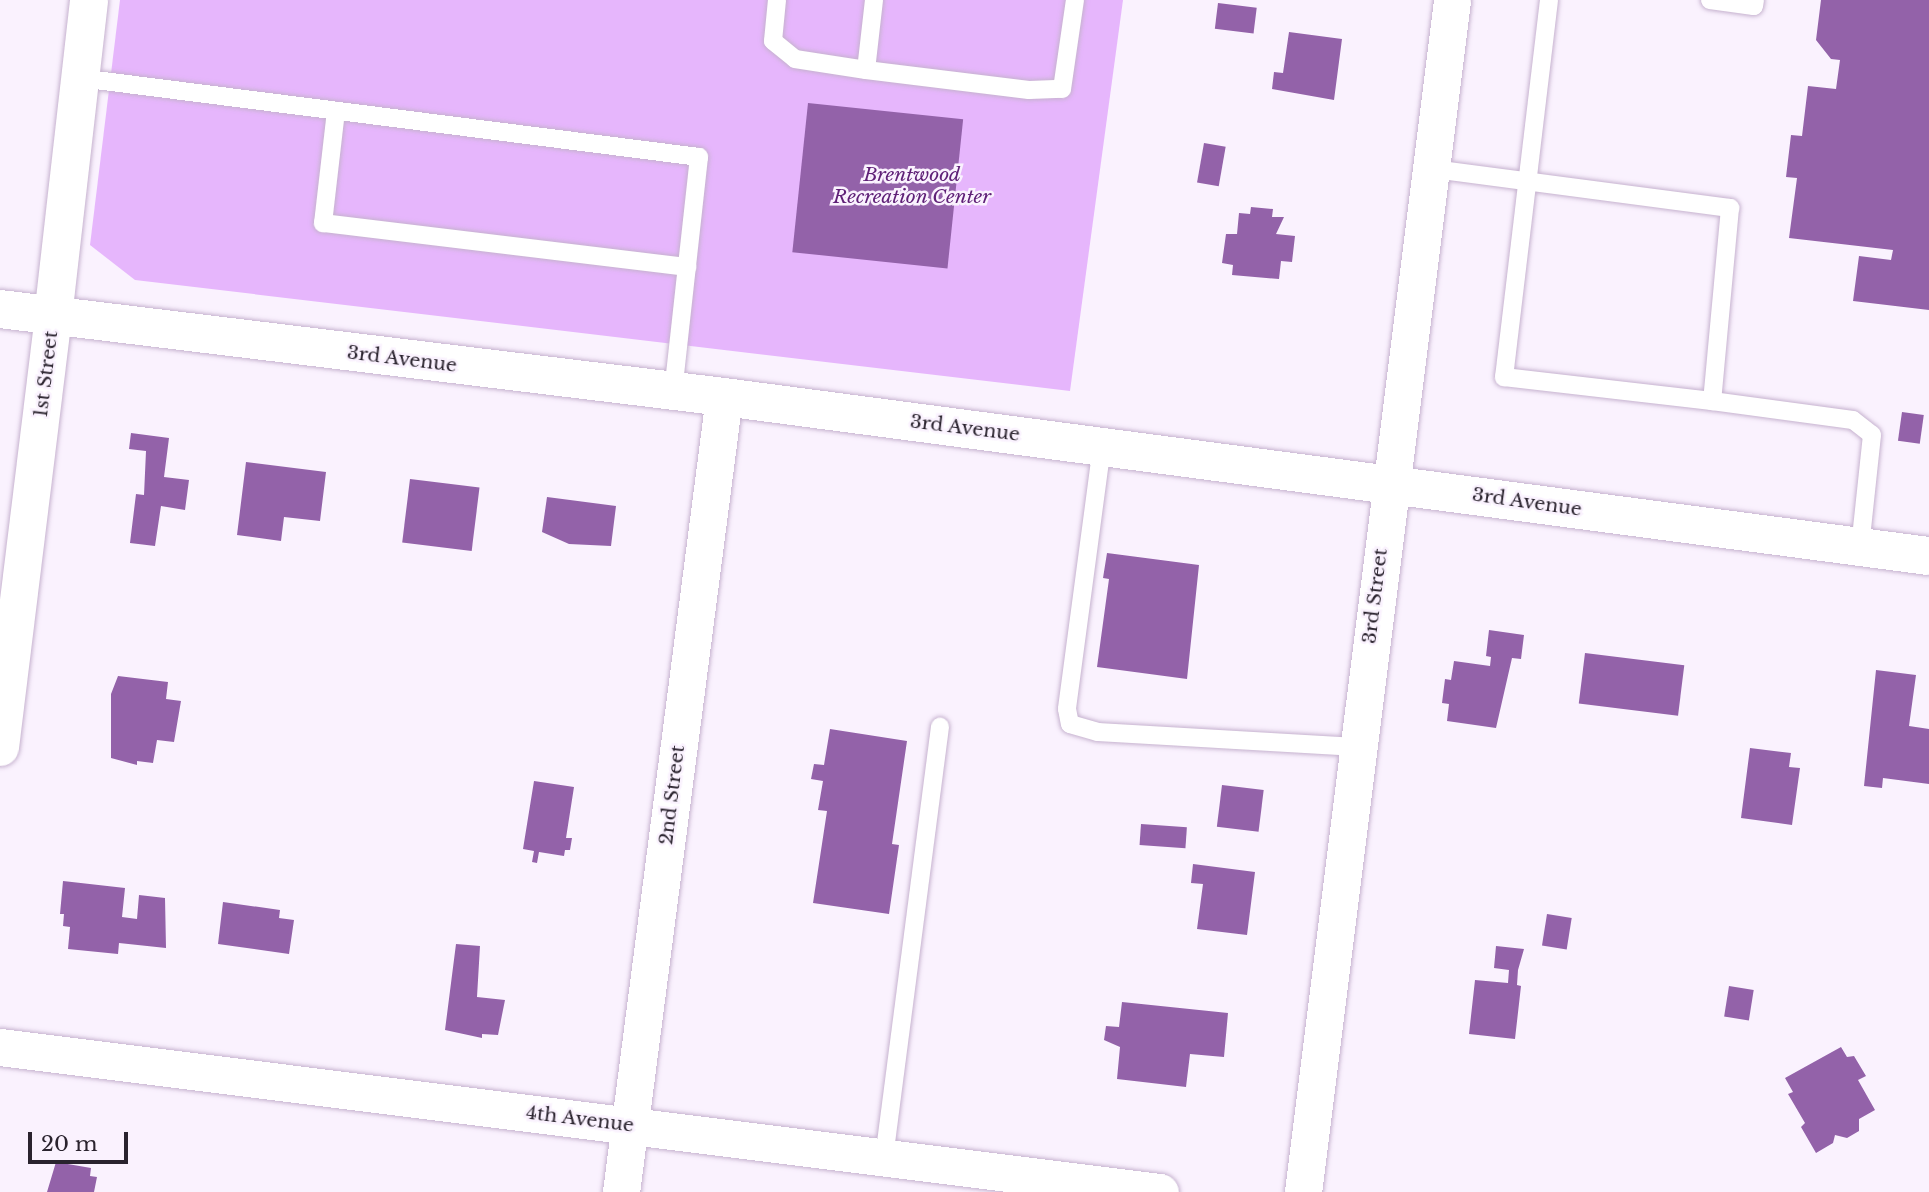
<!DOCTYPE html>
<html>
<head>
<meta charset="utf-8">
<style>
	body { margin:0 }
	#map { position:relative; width:1929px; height:1192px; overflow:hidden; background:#faf2fe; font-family:"Libre Baskerville",serif }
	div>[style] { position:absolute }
	.green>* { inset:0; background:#e6b6fc }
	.building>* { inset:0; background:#9362a9; transform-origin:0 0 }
	.roads { filter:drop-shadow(0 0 2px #c6b2cf) drop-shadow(0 0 2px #c6b2cf) }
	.lane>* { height:18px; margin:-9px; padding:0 9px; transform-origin:9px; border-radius:9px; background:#fff }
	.street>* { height:37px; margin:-18.5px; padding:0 18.5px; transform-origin:18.5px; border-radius:18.5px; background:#fff }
	.secondary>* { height:38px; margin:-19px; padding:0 19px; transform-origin:19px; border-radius:19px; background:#fff }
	span { translate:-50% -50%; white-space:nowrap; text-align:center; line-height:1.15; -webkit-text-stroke:5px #faf2fe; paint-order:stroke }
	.park-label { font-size:19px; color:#5f2077; font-style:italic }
	.street-label { font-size:19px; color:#2a232e }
	.scale { position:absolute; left:28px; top:1132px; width:100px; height:32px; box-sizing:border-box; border:4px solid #2a232e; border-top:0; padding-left:9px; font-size:21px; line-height:24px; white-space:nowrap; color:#2a232e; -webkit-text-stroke:5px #faf2fe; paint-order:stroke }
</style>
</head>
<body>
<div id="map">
	<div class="green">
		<div style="clip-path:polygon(120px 0,1123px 0,1070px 391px,135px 280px,90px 245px)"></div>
	</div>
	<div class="building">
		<div style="clip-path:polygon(1821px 0,1929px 0,1929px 310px,1853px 301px,1859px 256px,1891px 260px,1893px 250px,1789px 238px,1797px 178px,1786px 177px,1791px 135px,1802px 136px,1808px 86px,1836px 89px,1840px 60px,1831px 59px,1816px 40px)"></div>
		<div style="left:1218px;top:3px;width:39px;height:26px;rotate:7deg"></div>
		<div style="clip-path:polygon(1289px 32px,1342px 39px,1334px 100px,1272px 89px,1274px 72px,1283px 73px)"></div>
		<div style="left:808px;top:103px;width:156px;height:150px;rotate:6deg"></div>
		<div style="left:1204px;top:143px;width:22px;height:40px;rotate:10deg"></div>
		<div style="clip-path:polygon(1251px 207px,1273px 209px,1272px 217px,1284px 217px,1276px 234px,1295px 236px,1292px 262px,1281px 261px,1279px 279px,1232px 275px,1233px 265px,1222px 263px,1226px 234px,1237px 234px,1239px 213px,1250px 214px)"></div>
		<div style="left:1902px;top:412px;width:22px;height:29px;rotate:8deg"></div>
		<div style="clip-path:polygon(131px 433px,169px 438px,164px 477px,189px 480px,185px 510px,161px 506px,155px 546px,130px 543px,136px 494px,144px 495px,146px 451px,129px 449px)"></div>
		<div style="clip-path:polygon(246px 462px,326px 472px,320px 521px,284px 517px,281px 541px,237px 535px)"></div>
		<div style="left:410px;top:479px;width:70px;height:64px;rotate:7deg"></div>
		<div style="clip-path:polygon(547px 497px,616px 506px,611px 546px,569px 544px,542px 532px)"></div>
		<div style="clip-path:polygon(1107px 553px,1199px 565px,1187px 679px,1097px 667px,1109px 579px,1103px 578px)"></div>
		<div style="clip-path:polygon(1489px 630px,1524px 635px,1521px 659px,1512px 658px,1496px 728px,1447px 721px,1449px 704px,1442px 703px,1445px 679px,1451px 680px,1454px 661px,1490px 666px,1491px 657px,1486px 656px)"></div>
		<div style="left:1585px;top:653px;width:100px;height:51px;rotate:7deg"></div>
		<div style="clip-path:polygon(1876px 670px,1916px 675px,1909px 726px,1929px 729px,1929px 784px,1883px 778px,1882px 788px,1864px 786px)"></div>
		<div style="clip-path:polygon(118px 676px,168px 682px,166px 699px,181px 701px,174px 742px,157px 740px,153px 763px,137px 761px,137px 765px,111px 758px,111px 694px)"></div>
		<div style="clip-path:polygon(830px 729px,907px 741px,892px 844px,899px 845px,889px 914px,813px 903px,827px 811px,818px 810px,823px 781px,811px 779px,814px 764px,824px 765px)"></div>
		<div style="clip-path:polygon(1750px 748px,1791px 753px,1789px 767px,1800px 768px,1792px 825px,1741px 818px)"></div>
		<div style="clip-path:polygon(534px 781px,574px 787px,566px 838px,572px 838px,570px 850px,565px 850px,564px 856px,539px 852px,537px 863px,532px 862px,534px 851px,523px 849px)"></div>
		<div style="left:1222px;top:785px;width:42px;height:42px;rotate:7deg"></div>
		<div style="left:1141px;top:824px;width:46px;height:21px;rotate:4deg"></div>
		<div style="clip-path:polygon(1193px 864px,1255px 872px,1247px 935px,1197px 929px,1203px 884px,1191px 883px)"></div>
		<div style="clip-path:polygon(63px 881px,125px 888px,122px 917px,137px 919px,139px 895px,165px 898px,166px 948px,119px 943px,118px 954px,68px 949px,70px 927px,63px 926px,64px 914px,60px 914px)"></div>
		<div style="clip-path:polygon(223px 902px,280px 910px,279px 918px,294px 920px,289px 954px,218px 944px)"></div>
		<div style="left:1547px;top:914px;width:25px;height:32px;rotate:9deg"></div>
		<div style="clip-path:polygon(456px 944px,480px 946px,477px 997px,505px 1000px,498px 1035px,482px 1034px,482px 1038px,445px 1030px)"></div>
		<div style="clip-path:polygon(1496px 946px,1524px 949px,1518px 970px,1517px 985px,1521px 986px,1515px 1039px,1469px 1034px,1475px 980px,1508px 983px,1509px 970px,1494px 968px)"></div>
		<div style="left:1729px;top:986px;width:25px;height:31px;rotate:9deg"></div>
		<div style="clip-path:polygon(1122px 1002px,1228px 1013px,1224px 1057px,1190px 1054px,1186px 1087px,1117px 1079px,1120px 1047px,1104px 1040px,1106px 1026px,1119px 1027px)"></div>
		<div style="clip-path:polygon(1841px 1047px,1847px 1057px,1854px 1056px,1866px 1076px,1858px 1080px,1875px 1110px,1859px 1119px,1859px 1131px,1847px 1138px,1835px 1135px,1833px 1143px,1816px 1153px,1801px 1127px,1805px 1123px,1788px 1094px,1793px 1092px,1785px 1078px)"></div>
		<div style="clip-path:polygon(56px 1162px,91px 1168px,90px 1176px,97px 1177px,94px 1192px,47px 1192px)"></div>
	</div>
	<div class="roads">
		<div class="lane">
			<div style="left:777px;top:0;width:41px;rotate:95.6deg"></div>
			<div style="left:773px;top:41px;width:28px;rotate:39deg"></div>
			<div style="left:795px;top:59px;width:72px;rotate:8.8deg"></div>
			<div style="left:874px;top:0;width:70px;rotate:96.5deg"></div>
			<div style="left:866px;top:70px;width:164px;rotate:7deg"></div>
			<div style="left:1029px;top:90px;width:33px;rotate:-2deg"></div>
			<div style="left:1062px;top:89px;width:90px;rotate:-81.7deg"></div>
			<div style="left:1549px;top:0;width:380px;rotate:96.8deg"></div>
			<div style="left:1504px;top:377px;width:209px;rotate:6.6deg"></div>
			<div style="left:1710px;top:0;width:44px;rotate:7.8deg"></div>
			<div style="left:1754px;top:6px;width:6px;rotate:-81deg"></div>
			<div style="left:80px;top:78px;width:624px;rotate:7.27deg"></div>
			<div style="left:699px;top:157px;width:235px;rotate:96.3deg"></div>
			<div style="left:336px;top:111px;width:113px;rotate:96.6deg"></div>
			<div style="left:323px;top:223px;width:367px;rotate:6.9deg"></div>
			<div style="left:1434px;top:169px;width:299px;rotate:7.5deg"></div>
			<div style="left:1730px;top:208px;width:194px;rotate:95.3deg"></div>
			<div style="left:1712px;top:401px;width:142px;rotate:7.7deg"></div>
			<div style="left:1853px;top:420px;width:24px;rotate:38deg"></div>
			<div style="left:1872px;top:435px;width:114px;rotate:96.1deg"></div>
			<div style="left:1102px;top:446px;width:265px;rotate:97.6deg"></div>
			<div style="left:1067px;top:709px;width:15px;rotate:79deg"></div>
			<div style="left:1070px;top:724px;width:29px;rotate:16deg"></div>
			<div style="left:1098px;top:732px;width:259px;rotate:3.3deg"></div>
			<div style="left:884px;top:1158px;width:435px;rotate:-82.6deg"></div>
		</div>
		<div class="street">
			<div style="left:0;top:747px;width:433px;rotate:-83deg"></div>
			<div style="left:0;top:1047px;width:1169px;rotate:7.13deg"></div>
			<div style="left:621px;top:1192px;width:802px;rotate:-82.62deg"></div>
			<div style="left:1303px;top:1192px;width:1201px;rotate:-82.87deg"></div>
		</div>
		<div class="secondary">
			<div style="left:0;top:309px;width:729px;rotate:6.93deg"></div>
			<div style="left:724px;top:397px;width:1215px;rotate:7.52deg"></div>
			<div style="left:53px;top:317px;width:319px;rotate:-83.5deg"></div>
		</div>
	</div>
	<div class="park-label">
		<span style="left:912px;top:186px">Brentwood<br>Recreation Center</span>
	</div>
	<div class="street-label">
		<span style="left:402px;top:359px;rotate:7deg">3rd Avenue</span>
		<span style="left:46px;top:374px;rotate:-83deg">1st Street</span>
		<span style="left:965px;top:428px;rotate:7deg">3rd Avenue</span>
		<span style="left:1527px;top:502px;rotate:8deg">3rd Avenue</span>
		<span style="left:1375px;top:596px;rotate:-83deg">3rd Street</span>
		<span style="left:672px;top:795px;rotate:-83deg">2nd Street</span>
		<span style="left:580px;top:1119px;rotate:7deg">4th Avenue</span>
	</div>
	<div class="scale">20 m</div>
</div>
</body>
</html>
